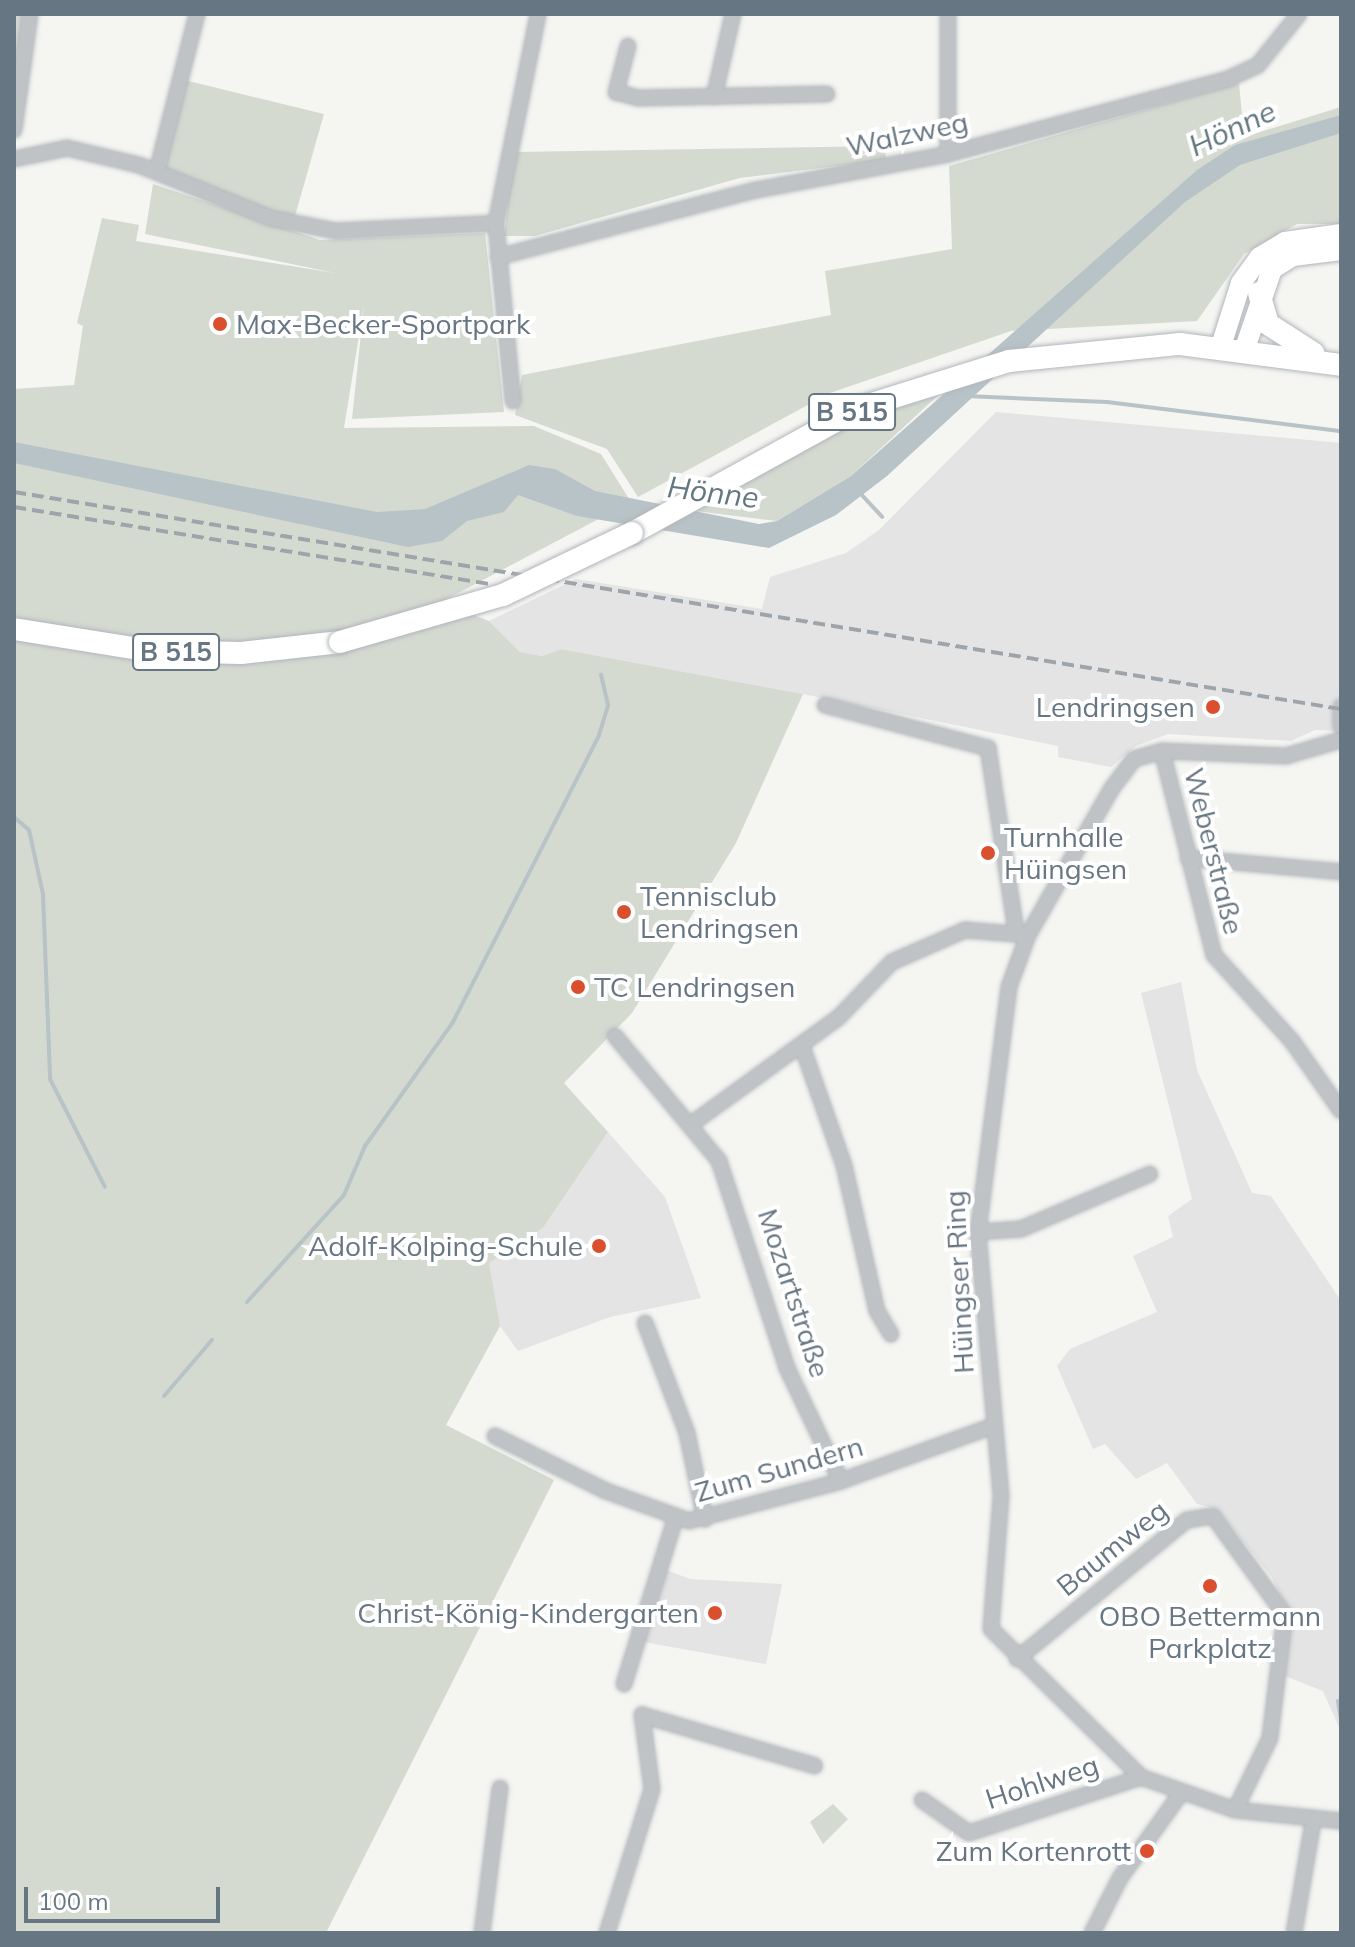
<!DOCTYPE html>
<html>
<head>
<meta charset="utf-8">
<style>
	body { margin:0 }
	#map { position:relative; width:1355px; height:1947px; overflow:hidden; background:#f5f5f2; font-family:Mulish,sans-serif }
	div>[style] { position:absolute }
	.built>* { inset:0; background:#e3e4e3 }
	.green>* { inset:0; background:#d5dad1 }
	.water>* { inset:0; background:#b8c3c7 }
	.stream>* { height:4px; margin:-2px; padding:0 2px; transform-origin:2px; border-radius:2px; background:#b8c3c7 }
	.roads { filter:drop-shadow(0 0 2px #b1b7bb) drop-shadow(0 0 2px #b1b7bb) }
	.minor>* { height:14px; margin:-7px; padding:0 7px; transform-origin:7px; border-radius:7px; background:#bfc3c6 }
	.secondary>* { height:20px; margin:-10px; padding:0 10px; transform-origin:10px; border-radius:10px; background:#fff }
	.primary>* { height:22px; margin:-11px; padding:0 11px; transform-origin:11px; border-radius:11px; background:#fff }
	.rail>* { height:4px; margin-top:-2px; transform-origin:0; background:repeating-linear-gradient(90deg,#9ea5aa 0 12px,transparent 0 18px) }
	.bridges { filter:drop-shadow(0 0 2px #b0b5b9) drop-shadow(0 0 2px #b0b5b9) }
	.primary-bridge>* { height:22px; margin:-11px; padding:0 11px; transform-origin:11px; border-radius:11px; background:#fff }
	.dots>* { width:22px; height:22px; translate:-50% -50%; box-sizing:border-box; border:4px solid #fff; border-radius:50% }
	span { translate:-50% -50%; white-space:nowrap; text-align:center; line-height:1.15; -webkit-text-stroke:8px #fff; paint-order:stroke }
	.shield-label span { padding:2px 6px; background:#fff; border:2px solid; border-radius:6px; -webkit-text-stroke-width:0 }
	.shield-label { font-size:26px; color:#667682; font-weight:700 }
	.street-label { font-size:28px; color:#667682 }
	.poi-label { font-size:28px; color:#667682 }
	.left { translate:0 -50%; text-align:left }
	.right { translate:-100% -50%; text-align:right }
	.water-label { font-size:30px; color:#62777f; font-style:italic }
	.frame { position:absolute; inset:0; border:16px solid #667682; pointer-events:none }
	.scale { position:absolute; left:24px; top:1887px; width:196px; height:36px; box-sizing:border-box; border:4px solid #667682; border-top:0; padding-left:10px; font-size:24px; line-height:28px; white-space:nowrap; color:#667682; -webkit-text-stroke:6px #fff; paint-order:stroke }
</style>
</head>
<body>
<div id="map">
	<div class="built">
		<div style="clip-path:polygon(996px 412px,1341px 443px,1341px 731px,1315px 730px,1291px 741px,1168px 734px,1136px 746px,1111px 767px,1058px 757px,1058px 746px,803px 694px,561px 649px,542px 656px,520px 652px,489px 621px,576px 579px,762px 609px,770px 577px,846px 553px,879px 530px)"></div>
		<div style="clip-path:polygon(1181px 982px,1197px 1070px,1252px 1193px,1271px 1196px,1341px 1301px,1341px 1732px,1323px 1691px,1280px 1674px,1292px 1618px,1271px 1576px,1217px 1509px,1197px 1504px,1167px 1463px,1136px 1479px,1105px 1444px,1093px 1449px,1057px 1366px,1070px 1349px,1157px 1312px,1133px 1256px,1173px 1237px,1168px 1216px,1192px 1199px,1141px 993px)"></div>
		<div style="clip-path:polygon(608px 1132px,665px 1197px,701px 1298px,610px 1317px,518px 1351px,500px 1326px,488px 1263px,543px 1228px)"></div>
		<div style="clip-path:polygon(666px 1570px,690px 1579px,782px 1584px,766px 1664px,644px 1642px)"></div>
	</div>
	<div class="green">
		<div style="clip-path:polygon(14px 14px,30px 14px,14px 130px)"></div>
		<div style="clip-path:polygon(180px 79px,324px 114px,293px 223px,157px 171px)"></div>
		<div style="clip-path:polygon(1239px 83px,1244px 137px,1341px 107px,1341px 224px,1297px 224px,1244px 254px,1197px 321px,1011px 331px,830px 393px,638px 497px,607px 449px,515px 415px,522px 375px,831px 315px,825px 271px,952px 249px,949px 166px)"></div>
		<div style="clip-path:polygon(885px 146px,886px 160px,740px 178px,535px 236px,504px 236px,514px 152px)"></div>
		<div style="clip-path:polygon(153px 184px,320px 240px,485px 233px,504px 412px,352px 419px,364px 305px,344px 428px,534px 426px,601px 454px,631px 502px,441px 602px,489px 621px,520px 652px,542px 656px,561px 649px,803px 694px,736px 843px,632px 1013px,564px 1083px,608px 1132px,543px 1228px,489px 1263px,500px 1326px,446px 1425px,554px 1480px,326px 1933px,14px 1933px,14px 389px,74px 385px,83px 326px,77px 323px,102px 218px,139px 225px,136px 241px,335px 273px,145px 234px)"></div>
		<div style="clip-path:polygon(947px 387px,851px 476px,777px 521px,687px 510px,808px 443px)"></div>
		<div style="clip-path:polygon(833px 1804px,848px 1819px,823px 1844px,810px 1822px)"></div>
	</div>
	<div class="water">
		<div style="clip-path:polygon(1341px 115px,1341px 133px,1240px 165px,1185px 202px,887px 476px,836px 515px,769px 548px,577px 516px,518px 495px,504px 512px,467px 521px,442px 541px,408px 547px,14px 463px,14px 442px,377px 512px,425px 509px,529px 465px,555px 469px,595px 491px,759px 524px,777px 521px,851px 476px,1197px 170px,1235px 145px)"></div>
	</div>
	<div class="stream">
		<div style="left:965px;top:396px;width:142px;rotate:2.4deg"></div>
		<div style="left:1107px;top:402px;width:236px;rotate:7.1deg"></div>
		<div style="left:859px;top:492px;width:34px;rotate:47deg"></div>
		<div style="left:14px;top:817px;width:20px;rotate:41deg"></div>
		<div style="left:29px;top:830px;width:66px;rotate:77.7deg"></div>
		<div style="left:43px;top:894px;width:185px;rotate:87.8deg"></div>
		<div style="left:50px;top:1079px;width:121px;rotate:63deg"></div>
		<div style="left:247px;top:1302px;width:144px;rotate:-47.8deg"></div>
		<div style="left:344px;top:1195px;width:53px;rotate:-66.8deg"></div>
		<div style="left:365px;top:1146px;width:152px;rotate:-54.6deg"></div>
		<div style="left:453px;top:1022px;width:322px;rotate:-63deg"></div>
		<div style="left:599px;top:735px;width:31px;rotate:-73deg"></div>
		<div style="left:608px;top:705px;width:31px;rotate:-103deg"></div>
		<div style="left:164px;top:1396px;width:74px;rotate:-49.4deg"></div>
		<div style="left:1338px;top:1701px;width:18px;rotate:81deg"></div>
	</div>
	<div class="roads">
		<div class="minor">
			<div style="left:948px;top:14px;width:140px;rotate:90deg"></div>
			<div style="left:628px;top:46px;width:48px;rotate:104.6deg"></div>
			<div style="left:616px;top:92px;width:24px;rotate:15deg"></div>
			<div style="left:639px;top:98px;width:188px;rotate:-1.2deg"></div>
			<div style="left:714px;top:97px;width:85px;rotate:-77.1deg"></div>
			<div style="left:14px;top:130px;width:117px;rotate:-82.1deg"></div>
			<div style="left:14px;top:159px;width:54px;rotate:-11.7deg"></div>
			<div style="left:67px;top:148px;width:74px;rotate:13.3deg"></div>
			<div style="left:139px;top:165px;width:141px;rotate:22deg"></div>
			<div style="left:270px;top:218px;width:66px;rotate:11.3deg"></div>
			<div style="left:335px;top:231px;width:161px;rotate:-2.8deg"></div>
			<div style="left:157px;top:171px;width:162px;rotate:-75.7deg"></div>
			<div style="left:498px;top:257px;width:267px;rotate:-14.6deg"></div>
			<div style="left:756px;top:190px;width:195px;rotate:-10.6deg"></div>
			<div style="left:948px;top:154px;width:290px;rotate:-15deg"></div>
			<div style="left:1228px;top:79px;width:33px;rotate:-25deg"></div>
			<div style="left:1258px;top:65px;width:65px;rotate:-51.2deg"></div>
			<div style="left:513px;top:401px;width:179px;rotate:-95.5deg"></div>
			<div style="left:496px;top:223px;width:213px;rotate:-78.6deg"></div>
			<div style="left:825px;top:705px;width:169px;rotate:14.8deg"></div>
			<div style="left:988px;top:748px;width:185px;rotate:81.3deg"></div>
			<div style="left:1341px;top:707px;width:19px;rotate:90deg"></div>
			<div style="left:1341px;top:740px;width:57px;rotate:163.8deg"></div>
			<div style="left:1286px;top:756px;width:124px;rotate:-177.7deg"></div>
			<div style="left:1162px;top:751px;width:29px;rotate:164deg"></div>
			<div style="left:1134px;top:759px;width:36px;rotate:127deg"></div>
			<div style="left:1112px;top:788px;width:169px;rotate:119.7deg"></div>
			<div style="left:1028px;top:935px;width:55px;rotate:110.1deg"></div>
			<div style="left:1009px;top:987px;width:247px;rotate:97.2deg"></div>
			<div style="left:978px;top:1232px;width:265px;rotate:85deg"></div>
			<div style="left:1001px;top:1496px;width:133px;rotate:94.3deg"></div>
			<div style="left:991px;top:1629px;width:211px;rotate:44.6deg"></div>
			<div style="left:1141px;top:1777px;width:100px;rotate:19.3deg"></div>
			<div style="left:1235px;top:1810px;width:107px;rotate:5.9deg"></div>
			<div style="left:1162px;top:751px;width:211px;rotate:75.7deg"></div>
			<div style="left:1214px;top:955px;width:116px;rotate:47.8deg"></div>
			<div style="left:1292px;top:1041px;width:85px;rotate:55deg"></div>
			<div style="left:1188px;top:858px;width:154px;rotate:5.2deg"></div>
			<div style="left:615px;top:1036px;width:163px;rotate:50.2deg"></div>
			<div style="left:719px;top:1161px;width:218px;rotate:71.8deg"></div>
			<div style="left:787px;top:1368px;width:125px;rotate:64.5deg"></div>
			<div style="left:802px;top:1046px;width:126px;rotate:70.6deg"></div>
			<div style="left:844px;top:1165px;width:150px;rotate:77.3deg"></div>
			<div style="left:877px;top:1311px;width:27px;rotate:59deg"></div>
			<div style="left:690px;top:1125px;width:184px;rotate:-35.9deg"></div>
			<div style="left:839px;top:1017px;width:76px;rotate:-46.1deg"></div>
			<div style="left:892px;top:962px;width:80px;rotate:-23.7deg"></div>
			<div style="left:965px;top:930px;width:63px;rotate:4.5deg"></div>
			<div style="left:978px;top:1232px;width:43px;rotate:-4deg"></div>
			<div style="left:1021px;top:1229px;width:140px;rotate:-23.1deg"></div>
			<div style="left:645px;top:1323px;width:118px;rotate:69.1deg"></div>
			<div style="left:687px;top:1433px;width:88px;rotate:78.2deg"></div>
			<div style="left:495px;top:1436px;width:124px;rotate:26.4deg"></div>
			<div style="left:606px;top:1491px;width:88px;rotate:19.9deg"></div>
			<div style="left:689px;top:1521px;width:157px;rotate:-14.7deg"></div>
			<div style="left:841px;top:1481px;width:162px;rotate:-19.9deg"></div>
			<div style="left:1017px;top:1659px;width:220px;rotate:-39.3deg"></div>
			<div style="left:1187px;top:1520px;width:26px;rotate:-9deg"></div>
			<div style="left:1213px;top:1516px;width:122px;rotate:54deg"></div>
			<div style="left:1285px;top:1615px;width:124px;rotate:97deg"></div>
			<div style="left:1270px;top:1738px;width:80px;rotate:115.9deg"></div>
			<div style="left:624px;top:1684px;width:173px;rotate:-72.8deg"></div>
			<div style="left:922px;top:1800px;width:57px;rotate:35.1deg"></div>
			<div style="left:969px;top:1833px;width:181px;rotate:-18deg"></div>
			<div style="left:482px;top:1933px;width:146px;rotate:-82.9deg"></div>
			<div style="left:607px;top:1933px;width:151px;rotate:-72.6deg"></div>
			<div style="left:652px;top:1789px;width:75px;rotate:-97.7deg"></div>
			<div style="left:642px;top:1715px;width:180px;rotate:16.4deg"></div>
			<div style="left:1092px;top:1933px;width:62px;rotate:-63deg"></div>
			<div style="left:1120px;top:1878px;width:101px;rotate:-54.3deg"></div>
			<div style="left:1294px;top:1933px;width:113px;rotate:-80.3deg"></div>
		</div>
		<div class="secondary">
			<div style="left:1221px;top:346px;width:66px;rotate:-72.4deg"></div>
			<div style="left:1241px;top:283px;width:32px;rotate:-54deg"></div>
			<div style="left:1260px;top:257px;width:29px;rotate:-31deg"></div>
			<div style="left:1285px;top:242px;width:57px;rotate:-8.1deg"></div>
			<div style="left:1245px;top:348px;width:83px;rotate:-71.1deg"></div>
			<div style="left:1272px;top:269px;width:25px;rotate:-32deg"></div>
			<div style="left:1293px;top:256px;width:48px;rotate:-7.1deg"></div>
		</div>
		<div class="primary">
			<div style="left:1259px;top:293px;width:32px;rotate:74deg"></div>
			<div style="left:1268px;top:324px;width:54px;rotate:32.8deg"></div>
			<div style="left:632px;top:533px;width:259px;rotate:-28.8deg"></div>
			<div style="left:859px;top:408px;width:157px;rotate:-17.4deg"></div>
			<div style="left:1009px;top:361px;width:172px;rotate:-5.7deg"></div>
			<div style="left:1180px;top:344px;width:162px;rotate:7.4deg"></div>
			<div style="left:14px;top:629px;width:140px;rotate:9.1deg"></div>
			<div style="left:152px;top:651px;width:89px;rotate:1.3deg"></div>
			<div style="left:241px;top:653px;width:100px;rotate:-6.3deg"></div>
		</div>
	</div>
	<div class="rail">
		<div style="left:14px;top:492px;width:1345px;rotate:9.29deg"></div>
		<div style="left:14px;top:507px;width:484px;rotate:9.2deg"></div>
	</div>
	<div class="bridges">
		<div class="primary-bridge">
			<div style="left:340px;top:642px;width:170px;rotate:-16.1deg"></div>
			<div style="left:503px;top:595px;width:143px;rotate:-25.7deg"></div>
		</div>
	</div>
	<div class="dots">
		<div style="left:220px;top:324px;background:#da502e"></div>
		<div style="left:1213px;top:707px;background:#da502e"></div>
		<div style="left:988px;top:853px;background:#da502e"></div>
		<div style="left:624px;top:912px;background:#da502e"></div>
		<div style="left:578px;top:987px;background:#da502e"></div>
		<div style="left:599px;top:1246px;background:#da502e"></div>
		<div style="left:1210px;top:1586px;background:#da502e"></div>
		<div style="left:715px;top:1613px;background:#da502e"></div>
		<div style="left:1147px;top:1851px;background:#da502e"></div>
	</div>
	<div class="shield-label">
		<span style="left:852px;top:412px">B 515</span>
		<span style="left:176px;top:652px">B 515</span>
	</div>
	<div class="street-label">
		<span style="left:907px;top:134px;rotate:-12deg">Walzweg</span>
		<span style="left:1214px;top:851px;rotate:76deg">Weberstraße</span>
		<span style="left:959px;top:1282px;rotate:-93deg">Hüingser Ring</span>
		<span style="left:794px;top:1293px;rotate:72deg">Mozartstraße</span>
		<span style="left:779px;top:1469px;rotate:-16deg">Zum Sundern</span>
		<span style="left:1112px;top:1548px;rotate:-39deg">Baumweg</span>
		<span style="left:1042px;top:1782px;rotate:-18deg">Hohlweg</span>
	</div>
	<div class="poi-label">
		<span class="left" style="left:236px;top:324px">Max-Becker-Sportpark</span>
		<span class="right" style="left:1195px;top:707px">Lendringsen</span>
		<span class="left" style="left:1004px;top:853px">Turnhalle<br>Hüingsen</span>
		<span class="left" style="left:640px;top:912px">Tennisclub<br>Lendringsen</span>
		<span class="left" style="left:594px;top:987px">TC Lendringsen</span>
		<span class="right" style="left:583px;top:1246px">Adolf-Kolping-Schule</span>
		<span class="right" style="left:699px;top:1613px">Christ-König-Kindergarten</span>
		<span style="left:1210px;top:1632px">OBO Bettermann<br>Parkplatz</span>
		<span class="right" style="left:1131px;top:1851px">Zum Kortenrott</span>
	</div>
	<div class="water-label">
		<span style="left:1232px;top:128px;rotate:-25deg">Hönne</span>
		<span style="left:713px;top:492px;rotate:7deg">Hönne</span>
	</div>
	<div class="frame"></div>
	<div class="scale">100 m</div>
</div>
</body>
</html>
